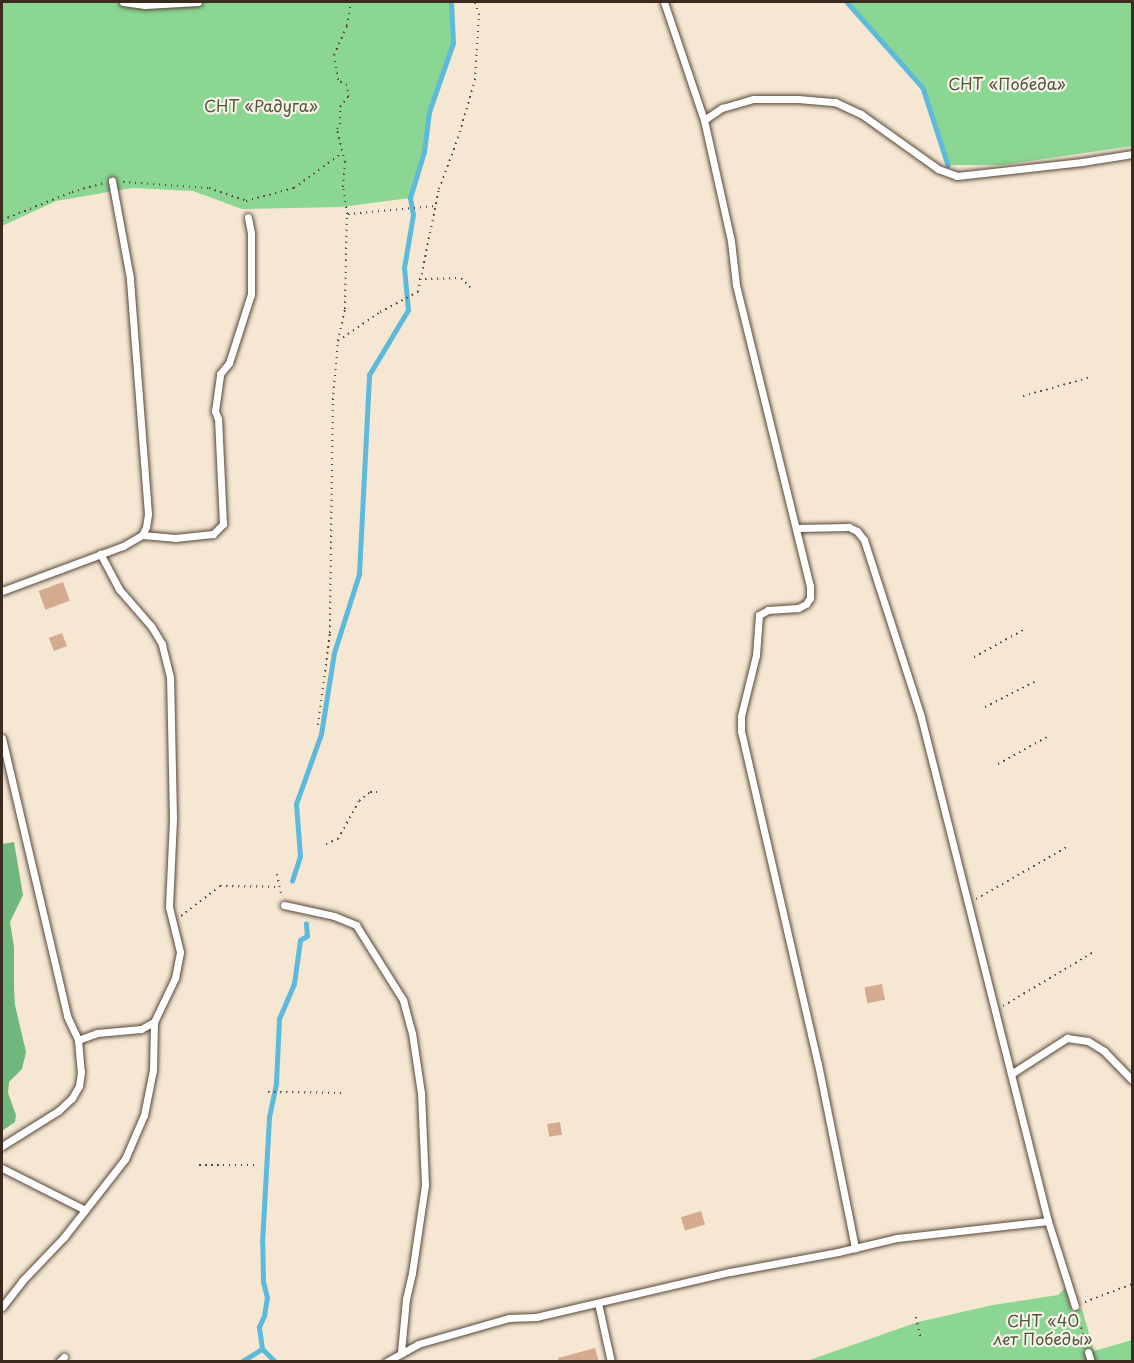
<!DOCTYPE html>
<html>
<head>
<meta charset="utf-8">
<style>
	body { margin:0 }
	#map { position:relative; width:1134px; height:1363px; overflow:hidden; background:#f5e7d2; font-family:"Playpen Sans",sans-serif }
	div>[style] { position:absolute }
	.green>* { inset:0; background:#8bd693 }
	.forest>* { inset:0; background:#70b77d }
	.stream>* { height:4.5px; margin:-2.25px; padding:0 2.25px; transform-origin:2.25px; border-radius:2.25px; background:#5dbadb }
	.building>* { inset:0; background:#d5ab90; transform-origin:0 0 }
	.path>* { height:2px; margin-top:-1px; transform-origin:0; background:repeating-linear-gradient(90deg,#574639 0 1.5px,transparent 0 6px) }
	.roads { filter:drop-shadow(0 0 2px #574639) drop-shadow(0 0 2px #574639) }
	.service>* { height:7px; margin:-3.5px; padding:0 3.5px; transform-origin:3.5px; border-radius:3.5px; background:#fff }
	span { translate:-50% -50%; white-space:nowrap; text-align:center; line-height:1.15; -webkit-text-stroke:4.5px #f7f3e8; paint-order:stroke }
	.park-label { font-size:16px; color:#4f553b }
	.frame { position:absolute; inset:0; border:3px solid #3b2a1e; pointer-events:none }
</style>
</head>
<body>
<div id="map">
	<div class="green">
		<div style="clip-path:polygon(2px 2px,451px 2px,453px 43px,429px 112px,424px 152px,410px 198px,341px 207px,242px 209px,193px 191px,132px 188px,56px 201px,2px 226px)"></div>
		<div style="clip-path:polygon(847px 2px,1132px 2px,1132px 146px,1002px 165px,948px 165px,923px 88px)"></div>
		<div style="clip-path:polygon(1065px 1288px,1072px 1311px,1082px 1309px,1094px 1351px,1132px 1340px,1132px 1361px,804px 1362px,918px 1322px,993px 1305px,1058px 1295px)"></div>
	</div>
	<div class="forest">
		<div style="clip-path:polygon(14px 842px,23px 895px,10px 922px,14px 947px,14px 988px,15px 1005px,26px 1052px,22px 1069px,9px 1082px,8px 1093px,16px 1115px,15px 1122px,2px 1131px,2px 844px)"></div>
	</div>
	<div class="stream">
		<div style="left:847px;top:2px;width:115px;rotate:48.5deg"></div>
		<div style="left:923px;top:88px;width:81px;rotate:72deg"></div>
		<div style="left:292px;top:881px;width:26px;rotate:-72deg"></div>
		<div style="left:300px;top:856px;width:52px;rotate:-94.4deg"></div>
		<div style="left:296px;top:804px;width:74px;rotate:-70.3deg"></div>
		<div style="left:321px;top:734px;width:82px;rotate:-80.9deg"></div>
		<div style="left:334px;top:653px;width:83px;rotate:-72.4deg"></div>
		<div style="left:359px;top:574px;width:199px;rotate:-87.1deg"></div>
		<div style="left:369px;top:375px;width:76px;rotate:-59deg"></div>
		<div style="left:408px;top:310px;width:42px;rotate:-95.4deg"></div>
		<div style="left:404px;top:268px;width:54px;rotate:-80.4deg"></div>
		<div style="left:413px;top:215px;width:17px;rotate:-100deg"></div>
		<div style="left:410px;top:198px;width:48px;rotate:-73.1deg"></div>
		<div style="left:424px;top:152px;width:40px;rotate:-82.9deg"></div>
		<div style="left:429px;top:112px;width:73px;rotate:-70.8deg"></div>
		<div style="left:453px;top:43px;width:41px;rotate:-92.8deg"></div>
		<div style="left:241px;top:1362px;width:25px;rotate:-32deg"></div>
		<div style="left:275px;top:1362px;width:18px;rotate:-135deg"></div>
		<div style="left:262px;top:1349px;width:22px;rotate:-98deg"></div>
		<div style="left:259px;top:1327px;width:12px;rotate:-66deg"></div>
		<div style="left:264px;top:1316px;width:18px;rotate:-81deg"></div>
		<div style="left:267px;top:1298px;width:16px;rotate:-104deg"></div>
		<div style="left:263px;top:1282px;width:39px;rotate:-91deg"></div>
		<div style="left:262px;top:1243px;width:126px;rotate:-86.8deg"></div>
		<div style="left:269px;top:1117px;width:35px;rotate:-78deg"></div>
		<div style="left:276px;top:1083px;width:64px;rotate:-87.3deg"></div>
		<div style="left:279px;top:1019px;width:38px;rotate:-67deg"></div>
		<div style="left:294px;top:984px;width:44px;rotate:-82.2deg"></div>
		<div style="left:300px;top:940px;width:8px;rotate:-30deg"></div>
		<div style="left:307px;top:936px;width:12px;rotate:-95deg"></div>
	</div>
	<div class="building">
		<div style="left:63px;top:582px;width:20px;height:26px;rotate:70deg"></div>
		<div style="left:62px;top:633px;width:14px;height:14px;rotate:69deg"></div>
		<div style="left:882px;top:984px;width:16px;height:18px;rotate:79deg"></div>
		<div style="left:560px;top:1122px;width:13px;height:13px;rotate:81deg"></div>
		<div style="left:701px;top:1211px;width:14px;height:21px;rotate:73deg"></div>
		<div style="clip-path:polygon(595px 1348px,599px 1362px,558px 1362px,558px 1358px)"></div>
	</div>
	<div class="path">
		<div style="left:123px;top:182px;width:86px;rotate:4deg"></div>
		<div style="left:209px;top:188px;width:39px;rotate:19deg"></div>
		<div style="left:246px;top:201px;width:50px;rotate:-15.2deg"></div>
		<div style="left:294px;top:188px;width:59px;rotate:-36.1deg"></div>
		<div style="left:348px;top:214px;width:87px;rotate:-5.3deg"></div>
		<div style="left:2px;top:220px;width:75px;rotate:-21.8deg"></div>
		<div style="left:72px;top:192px;width:32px;rotate:-16deg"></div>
		<div style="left:419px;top:279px;width:42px;rotate:-1.4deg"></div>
		<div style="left:461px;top:278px;width:13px;rotate:45deg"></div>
		<div style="left:338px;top:341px;width:51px;rotate:-34.6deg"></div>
		<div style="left:380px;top:312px;width:43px;rotate:-27.8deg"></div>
		<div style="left:418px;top:292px;width:105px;rotate:-78.5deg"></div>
		<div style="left:439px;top:189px;width:54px;rotate:-69.6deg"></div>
		<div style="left:458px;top:138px;width:60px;rotate:-73.7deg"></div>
		<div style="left:475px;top:80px;width:65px;rotate:-86.5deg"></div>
		<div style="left:479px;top:15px;width:14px;rotate:-107deg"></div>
		<div style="left:1023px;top:396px;width:71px;rotate:-15.6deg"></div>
		<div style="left:974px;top:657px;width:58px;rotate:-28.8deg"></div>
		<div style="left:985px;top:707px;width:57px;rotate:-27deg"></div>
		<div style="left:318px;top:725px;width:93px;rotate:-82.6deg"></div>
		<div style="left:330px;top:633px;width:233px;rotate:-89.3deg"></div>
		<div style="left:333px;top:400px;width:59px;rotate:-85.2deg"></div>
		<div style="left:338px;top:341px;width:33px;rotate:-78deg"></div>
		<div style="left:345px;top:309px;width:95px;rotate:-88.8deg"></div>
		<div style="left:347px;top:214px;width:27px;rotate:-98deg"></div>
		<div style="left:343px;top:187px;width:25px;rotate:-85deg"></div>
		<div style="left:345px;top:162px;width:34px;rotate:-104deg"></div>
		<div style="left:337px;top:129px;width:6px;rotate:-59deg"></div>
		<div style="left:340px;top:124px;width:17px;rotate:-90deg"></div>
		<div style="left:340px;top:107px;width:13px;rotate:-51deg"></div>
		<div style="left:348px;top:97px;width:12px;rotate:-95deg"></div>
		<div style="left:347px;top:85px;width:10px;rotate:-151deg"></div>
		<div style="left:338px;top:80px;width:25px;rotate:-99deg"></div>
		<div style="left:334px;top:55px;width:32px;rotate:-66deg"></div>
		<div style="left:347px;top:26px;width:24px;rotate:-81deg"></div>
		<div style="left:998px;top:764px;width:56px;rotate:-28.9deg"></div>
		<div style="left:326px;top:844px;width:13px;rotate:-23deg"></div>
		<div style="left:338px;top:839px;width:43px;rotate:-61.1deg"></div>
		<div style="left:359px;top:801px;width:14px;rotate:-39deg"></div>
		<div style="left:370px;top:792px;width:10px"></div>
		<div style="left:277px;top:874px;width:20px;rotate:79deg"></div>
		<div style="left:976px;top:899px;width:105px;rotate:-29.7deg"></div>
		<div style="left:181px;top:916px;width:49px;rotate:-37.6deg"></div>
		<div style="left:220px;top:886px;width:59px;rotate:1deg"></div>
		<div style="left:1003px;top:1006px;width:104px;rotate:-30.8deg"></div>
		<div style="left:268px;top:1092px;width:77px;rotate:0.7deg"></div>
		<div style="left:199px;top:1165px;width:59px"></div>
		<div style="left:1085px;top:1302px;width:50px;rotate:-21deg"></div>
		<div style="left:1078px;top:1316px;width:27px;rotate:75deg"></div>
		<div style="left:916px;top:1317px;width:24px;rotate:78deg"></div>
	</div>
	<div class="roads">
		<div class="service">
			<div style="left:123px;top:2px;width:22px;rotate:8deg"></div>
			<div style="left:145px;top:5px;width:53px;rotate:-3.2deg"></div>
			<div style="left:664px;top:2px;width:125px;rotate:71.3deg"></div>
			<div style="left:704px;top:120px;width:124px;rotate:77.4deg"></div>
			<div style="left:731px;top:241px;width:44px;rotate:83.5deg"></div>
			<div style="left:736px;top:285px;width:310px;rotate:76.2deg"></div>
			<div style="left:810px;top:586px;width:12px;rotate:90deg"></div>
			<div style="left:810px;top:598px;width:7px;rotate:124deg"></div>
			<div style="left:806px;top:604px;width:9px;rotate:153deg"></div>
			<div style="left:798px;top:608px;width:30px;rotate:176deg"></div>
			<div style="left:768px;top:610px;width:10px;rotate:151deg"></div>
			<div style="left:759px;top:615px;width:40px;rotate:94.3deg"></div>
			<div style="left:756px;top:655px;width:63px;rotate:103.8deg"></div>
			<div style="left:741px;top:716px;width:15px;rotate:90deg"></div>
			<div style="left:741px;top:731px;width:342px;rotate:77deg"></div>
			<div style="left:818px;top:1064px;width:188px;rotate:78.6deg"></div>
			<div style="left:704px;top:120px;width:22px;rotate:-34deg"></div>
			<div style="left:722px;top:108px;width:32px;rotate:-16deg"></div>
			<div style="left:753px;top:99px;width:45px"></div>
			<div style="left:798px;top:99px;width:37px;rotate:5deg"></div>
			<div style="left:835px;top:102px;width:29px;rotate:25deg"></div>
			<div style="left:861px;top:114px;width:95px;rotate:35.5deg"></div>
			<div style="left:938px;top:169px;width:20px;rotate:20deg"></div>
			<div style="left:957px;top:176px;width:126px;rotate:-6.4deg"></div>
			<div style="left:1082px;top:162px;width:51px;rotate:-9.1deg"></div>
			<div style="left:797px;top:528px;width:52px;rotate:-1.1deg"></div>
			<div style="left:849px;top:527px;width:9px;rotate:27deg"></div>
			<div style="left:857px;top:531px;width:11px;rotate:52deg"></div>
			<div style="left:864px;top:540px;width:186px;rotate:72.1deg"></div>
			<div style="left:921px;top:717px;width:520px;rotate:75.86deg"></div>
			<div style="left:1048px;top:1221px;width:89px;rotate:72.4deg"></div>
			<div style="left:142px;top:535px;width:33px;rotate:5deg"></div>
			<div style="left:175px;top:538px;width:38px;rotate:-6deg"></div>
			<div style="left:213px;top:534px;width:14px;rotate:-45deg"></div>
			<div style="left:223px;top:524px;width:105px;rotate:-92.7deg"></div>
			<div style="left:218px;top:419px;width:9px;rotate:-111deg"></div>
			<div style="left:215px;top:411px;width:37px;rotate:-82deg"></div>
			<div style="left:220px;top:374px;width:14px;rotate:-51deg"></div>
			<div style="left:229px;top:363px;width:72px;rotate:-72.3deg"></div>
			<div style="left:251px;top:294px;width:61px;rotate:-90deg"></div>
			<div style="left:251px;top:233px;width:16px;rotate:-101deg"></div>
			<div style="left:2px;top:591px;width:129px;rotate:-20.4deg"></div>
			<div style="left:123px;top:546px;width:22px;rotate:-30deg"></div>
			<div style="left:142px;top:535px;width:9px;rotate:-63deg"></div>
			<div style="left:146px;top:527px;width:13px;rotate:-81deg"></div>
			<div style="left:148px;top:514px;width:237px;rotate:-94.4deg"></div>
			<div style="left:130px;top:278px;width:99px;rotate:-100.5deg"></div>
			<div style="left:2px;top:738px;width:285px;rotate:76.8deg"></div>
			<div style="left:67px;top:1016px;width:26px;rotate:65deg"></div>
			<div style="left:78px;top:1040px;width:32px;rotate:85deg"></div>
			<div style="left:81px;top:1072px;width:14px;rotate:98deg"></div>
			<div style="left:79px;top:1086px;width:14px;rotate:120deg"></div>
			<div style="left:72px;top:1098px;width:19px;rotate:137deg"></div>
			<div style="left:58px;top:1111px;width:66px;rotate:148deg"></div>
			<div style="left:284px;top:905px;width:51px;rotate:12.4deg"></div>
			<div style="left:334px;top:916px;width:24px;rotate:22deg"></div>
			<div style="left:356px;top:925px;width:89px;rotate:57.9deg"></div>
			<div style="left:403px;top:1000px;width:34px;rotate:75deg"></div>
			<div style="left:412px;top:1033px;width:61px;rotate:81.5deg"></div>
			<div style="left:421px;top:1093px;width:92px;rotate:87.5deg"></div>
			<div style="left:425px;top:1185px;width:89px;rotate:98.4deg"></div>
			<div style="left:412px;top:1273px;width:27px;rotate:103deg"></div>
			<div style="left:406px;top:1299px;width:53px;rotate:95.4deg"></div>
			<div style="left:78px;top:1040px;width:20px;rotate:-20deg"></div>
			<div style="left:97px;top:1033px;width:44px;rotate:-5.2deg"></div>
			<div style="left:141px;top:1029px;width:15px;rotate:-28deg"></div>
			<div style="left:154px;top:1022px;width:49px;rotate:-64.5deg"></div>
			<div style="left:175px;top:978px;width:26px;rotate:-79deg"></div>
			<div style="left:180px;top:952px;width:46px;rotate:-103.7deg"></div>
			<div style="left:169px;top:907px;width:89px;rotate:-87.4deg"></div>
			<div style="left:173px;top:818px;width:141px;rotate:-91.2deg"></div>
			<div style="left:170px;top:677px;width:34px;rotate:-104deg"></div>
			<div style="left:162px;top:644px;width:21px;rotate:-121deg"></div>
			<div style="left:151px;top:626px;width:49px;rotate:-130.9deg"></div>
			<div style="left:119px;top:589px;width:40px;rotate:-118deg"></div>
			<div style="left:1011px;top:1074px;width:67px;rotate:-32.7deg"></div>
			<div style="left:1067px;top:1038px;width:21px;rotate:8deg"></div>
			<div style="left:1088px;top:1041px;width:19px;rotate:32deg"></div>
			<div style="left:1104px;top:1051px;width:40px;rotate:46deg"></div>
			<div style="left:2px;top:1168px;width:93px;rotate:26.8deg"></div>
			<div style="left:598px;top:1303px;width:60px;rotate:77.6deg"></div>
			<div style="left:2px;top:1307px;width:33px;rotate:-52deg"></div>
			<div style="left:22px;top:1281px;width:61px;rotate:-46.3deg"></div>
			<div style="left:64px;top:1237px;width:99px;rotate:-52deg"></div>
			<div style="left:125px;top:1159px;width:48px;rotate:-66.6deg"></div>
			<div style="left:144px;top:1115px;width:46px;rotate:-78.7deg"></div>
			<div style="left:153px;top:1070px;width:48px;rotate:-88.8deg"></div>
			<div style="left:1088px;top:1352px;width:10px;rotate:73deg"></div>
			<div style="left:59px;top:1362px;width:7px;rotate:-45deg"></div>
			<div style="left:386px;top:1362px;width:37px;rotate:-29deg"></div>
			<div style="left:418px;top:1344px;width:95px;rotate:-15.9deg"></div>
			<div style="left:509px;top:1318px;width:27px;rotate:-2deg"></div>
			<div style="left:536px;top:1317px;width:199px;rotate:-13.1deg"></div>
			<div style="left:730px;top:1272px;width:110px;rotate:-10.5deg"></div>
			<div style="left:838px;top:1252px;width:61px;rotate:-13.3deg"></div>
			<div style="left:897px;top:1238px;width:152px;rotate:-6.4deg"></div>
		</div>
	</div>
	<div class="park-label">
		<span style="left:1007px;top:83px">СНТ «Победа»</span>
		<span style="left:261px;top:105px">СНТ «Радуга»</span>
		<span style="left:1043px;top:1329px">СНТ «40<br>лет Победы»</span>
	</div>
	<div class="frame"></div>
</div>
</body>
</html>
